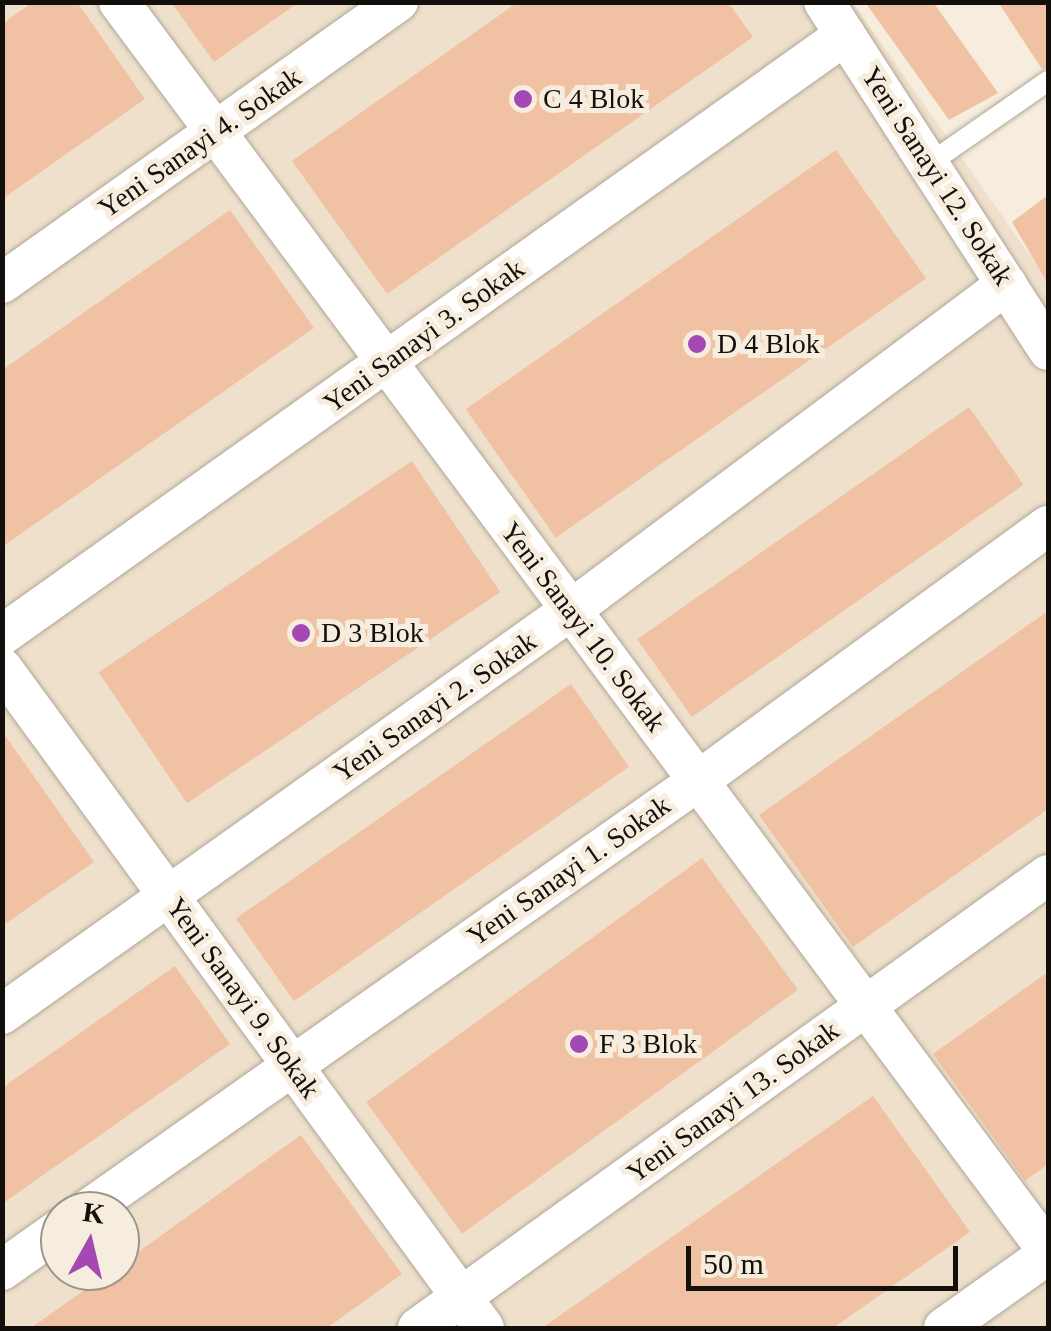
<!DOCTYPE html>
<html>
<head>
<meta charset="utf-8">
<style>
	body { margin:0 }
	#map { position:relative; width:1051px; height:1331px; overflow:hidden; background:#f7edde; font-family:"Times New Roman",serif }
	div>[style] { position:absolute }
	.built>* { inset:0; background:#efe0cb }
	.building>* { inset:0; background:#f0c1a3; transform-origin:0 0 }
	.roads { filter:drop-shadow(0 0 2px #b0a799) drop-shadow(0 0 2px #b0a799) }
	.lane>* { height:20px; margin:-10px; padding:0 10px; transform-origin:10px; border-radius:10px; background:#fff }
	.street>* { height:40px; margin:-20px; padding:0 20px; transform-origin:20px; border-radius:20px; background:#fff }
	.dots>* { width:28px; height:28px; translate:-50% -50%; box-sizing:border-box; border:5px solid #f7edde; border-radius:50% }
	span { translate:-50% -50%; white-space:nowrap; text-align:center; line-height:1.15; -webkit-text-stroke:10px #f7edde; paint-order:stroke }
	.poi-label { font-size:28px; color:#13100b }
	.left { translate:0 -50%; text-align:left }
	.street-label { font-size:28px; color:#13100b }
	.frame { position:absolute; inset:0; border:5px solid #13100b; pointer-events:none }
	.north { position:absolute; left:40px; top:1191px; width:100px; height:100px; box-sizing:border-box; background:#f7edde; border:2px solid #9c958a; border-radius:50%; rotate:8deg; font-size:28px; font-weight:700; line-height:40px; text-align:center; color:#13100b }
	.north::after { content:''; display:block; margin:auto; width:35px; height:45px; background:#a449b4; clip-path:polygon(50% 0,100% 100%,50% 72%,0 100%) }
	.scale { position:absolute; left:686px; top:1246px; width:272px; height:45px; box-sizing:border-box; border:5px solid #13100b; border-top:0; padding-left:12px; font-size:30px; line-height:35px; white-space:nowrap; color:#13100b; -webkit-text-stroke:8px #f7edde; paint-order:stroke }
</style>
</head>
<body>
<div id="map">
	<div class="built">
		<div style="clip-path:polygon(evenodd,3px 3px,853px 3px,1048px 281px,1048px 1328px,3px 1328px,3px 3px,60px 1211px,120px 1211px,120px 1271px,60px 1271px,60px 1211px)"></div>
	</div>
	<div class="building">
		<div style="clip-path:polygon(33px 2px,77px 2px,145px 99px,2px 199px,2px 24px)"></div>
		<div style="clip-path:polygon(171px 2px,299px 2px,214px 62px)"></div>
		<div style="clip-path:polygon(518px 2px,728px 2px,753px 37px,387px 294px,292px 161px)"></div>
		<div style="clip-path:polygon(865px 2px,933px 2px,998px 93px,949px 120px)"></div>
		<div style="clip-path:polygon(998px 2px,1048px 2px,1048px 67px,1042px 69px)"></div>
		<div style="left:836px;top:150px;width:157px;height:452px;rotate:55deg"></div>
		<div style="clip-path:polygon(1048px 195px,1048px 284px,1012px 222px)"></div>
		<div style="clip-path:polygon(230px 210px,314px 328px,2px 547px,2px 370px)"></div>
		<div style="left:969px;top:407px;width:95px;height:405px;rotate:55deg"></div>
		<div style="left:412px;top:461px;width:158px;height:378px;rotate:56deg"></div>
		<div style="clip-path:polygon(1048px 611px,1048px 809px,853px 947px,759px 815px)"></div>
		<div style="left:571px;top:684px;width:101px;height:409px;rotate:55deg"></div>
		<div style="clip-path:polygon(2px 731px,94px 862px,2px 926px)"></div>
		<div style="left:702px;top:858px;width:163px;height:415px;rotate:54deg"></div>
		<div style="clip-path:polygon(175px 966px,230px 1044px,2px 1204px,2px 1088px)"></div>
		<div style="clip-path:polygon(1048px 972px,1048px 1164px,1025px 1181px,933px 1054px)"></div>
		<div style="clip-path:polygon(873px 1096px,970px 1232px,833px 1328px,542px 1328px)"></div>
		<div style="clip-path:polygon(301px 1135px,402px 1274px,327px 1328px,31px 1328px,111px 1271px,120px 1271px,120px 1265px)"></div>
	</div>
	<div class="roads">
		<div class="lane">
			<div style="left:930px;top:163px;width:144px;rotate:-34.8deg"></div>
		</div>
		<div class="street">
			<div style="left:119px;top:2px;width:1557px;rotate:53.36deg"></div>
			<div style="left:824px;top:2px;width:414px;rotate:57.2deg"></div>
			<div style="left:2px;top:283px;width:486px;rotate:-35.4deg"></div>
			<div style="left:2px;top:635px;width:1035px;rotate:-35.44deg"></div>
			<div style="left:2px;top:668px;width:817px;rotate:53.86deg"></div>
			<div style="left:2px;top:1014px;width:698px;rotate:-35.38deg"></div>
			<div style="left:571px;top:610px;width:544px;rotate:-36.79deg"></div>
			<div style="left:86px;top:1211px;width:748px;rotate:-35.09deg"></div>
			<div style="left:698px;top:781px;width:433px;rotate:-36.1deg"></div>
			<div style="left:2px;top:1270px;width:71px;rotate:-35.3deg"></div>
			<div style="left:418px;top:1328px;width:776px;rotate:-35.72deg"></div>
			<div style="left:944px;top:1328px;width:128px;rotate:-35.4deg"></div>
		</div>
	</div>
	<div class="dots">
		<div style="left:523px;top:99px;background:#a449b4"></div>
		<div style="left:697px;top:344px;background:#a449b4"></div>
		<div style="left:301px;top:633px;background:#a449b4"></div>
		<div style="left:579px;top:1044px;background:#a449b4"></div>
	</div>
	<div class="poi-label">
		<span class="left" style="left:543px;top:99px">C 4 Blok</span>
		<span class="left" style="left:717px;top:344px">D 4 Blok</span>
		<span class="left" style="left:321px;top:633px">D 3 Blok</span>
		<span class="left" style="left:599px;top:1044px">F 3 Blok</span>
	</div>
	<div class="street-label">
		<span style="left:200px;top:143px;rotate:-35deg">Yeni Sanayi 4. Sokak</span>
		<span style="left:937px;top:176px;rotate:57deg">Yeni Sanayi 12. Sokak</span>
		<span style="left:424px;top:336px;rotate:-36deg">Yeni Sanayi 3. Sokak</span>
		<span style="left:583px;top:627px;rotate:53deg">Yeni Sanayi 10. Sokak</span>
		<span style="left:435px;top:707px;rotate:-35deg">Yeni Sanayi 2. Sokak</span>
		<span style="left:569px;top:871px;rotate:-35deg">Yeni Sanayi 1. Sokak</span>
		<span style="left:243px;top:998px;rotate:54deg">Yeni Sanayi 9. Sokak</span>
		<span style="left:733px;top:1102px;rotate:-36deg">Yeni Sanayi 13. Sokak</span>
	</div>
	<div class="frame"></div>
	<div class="north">K</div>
	<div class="scale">50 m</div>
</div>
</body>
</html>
